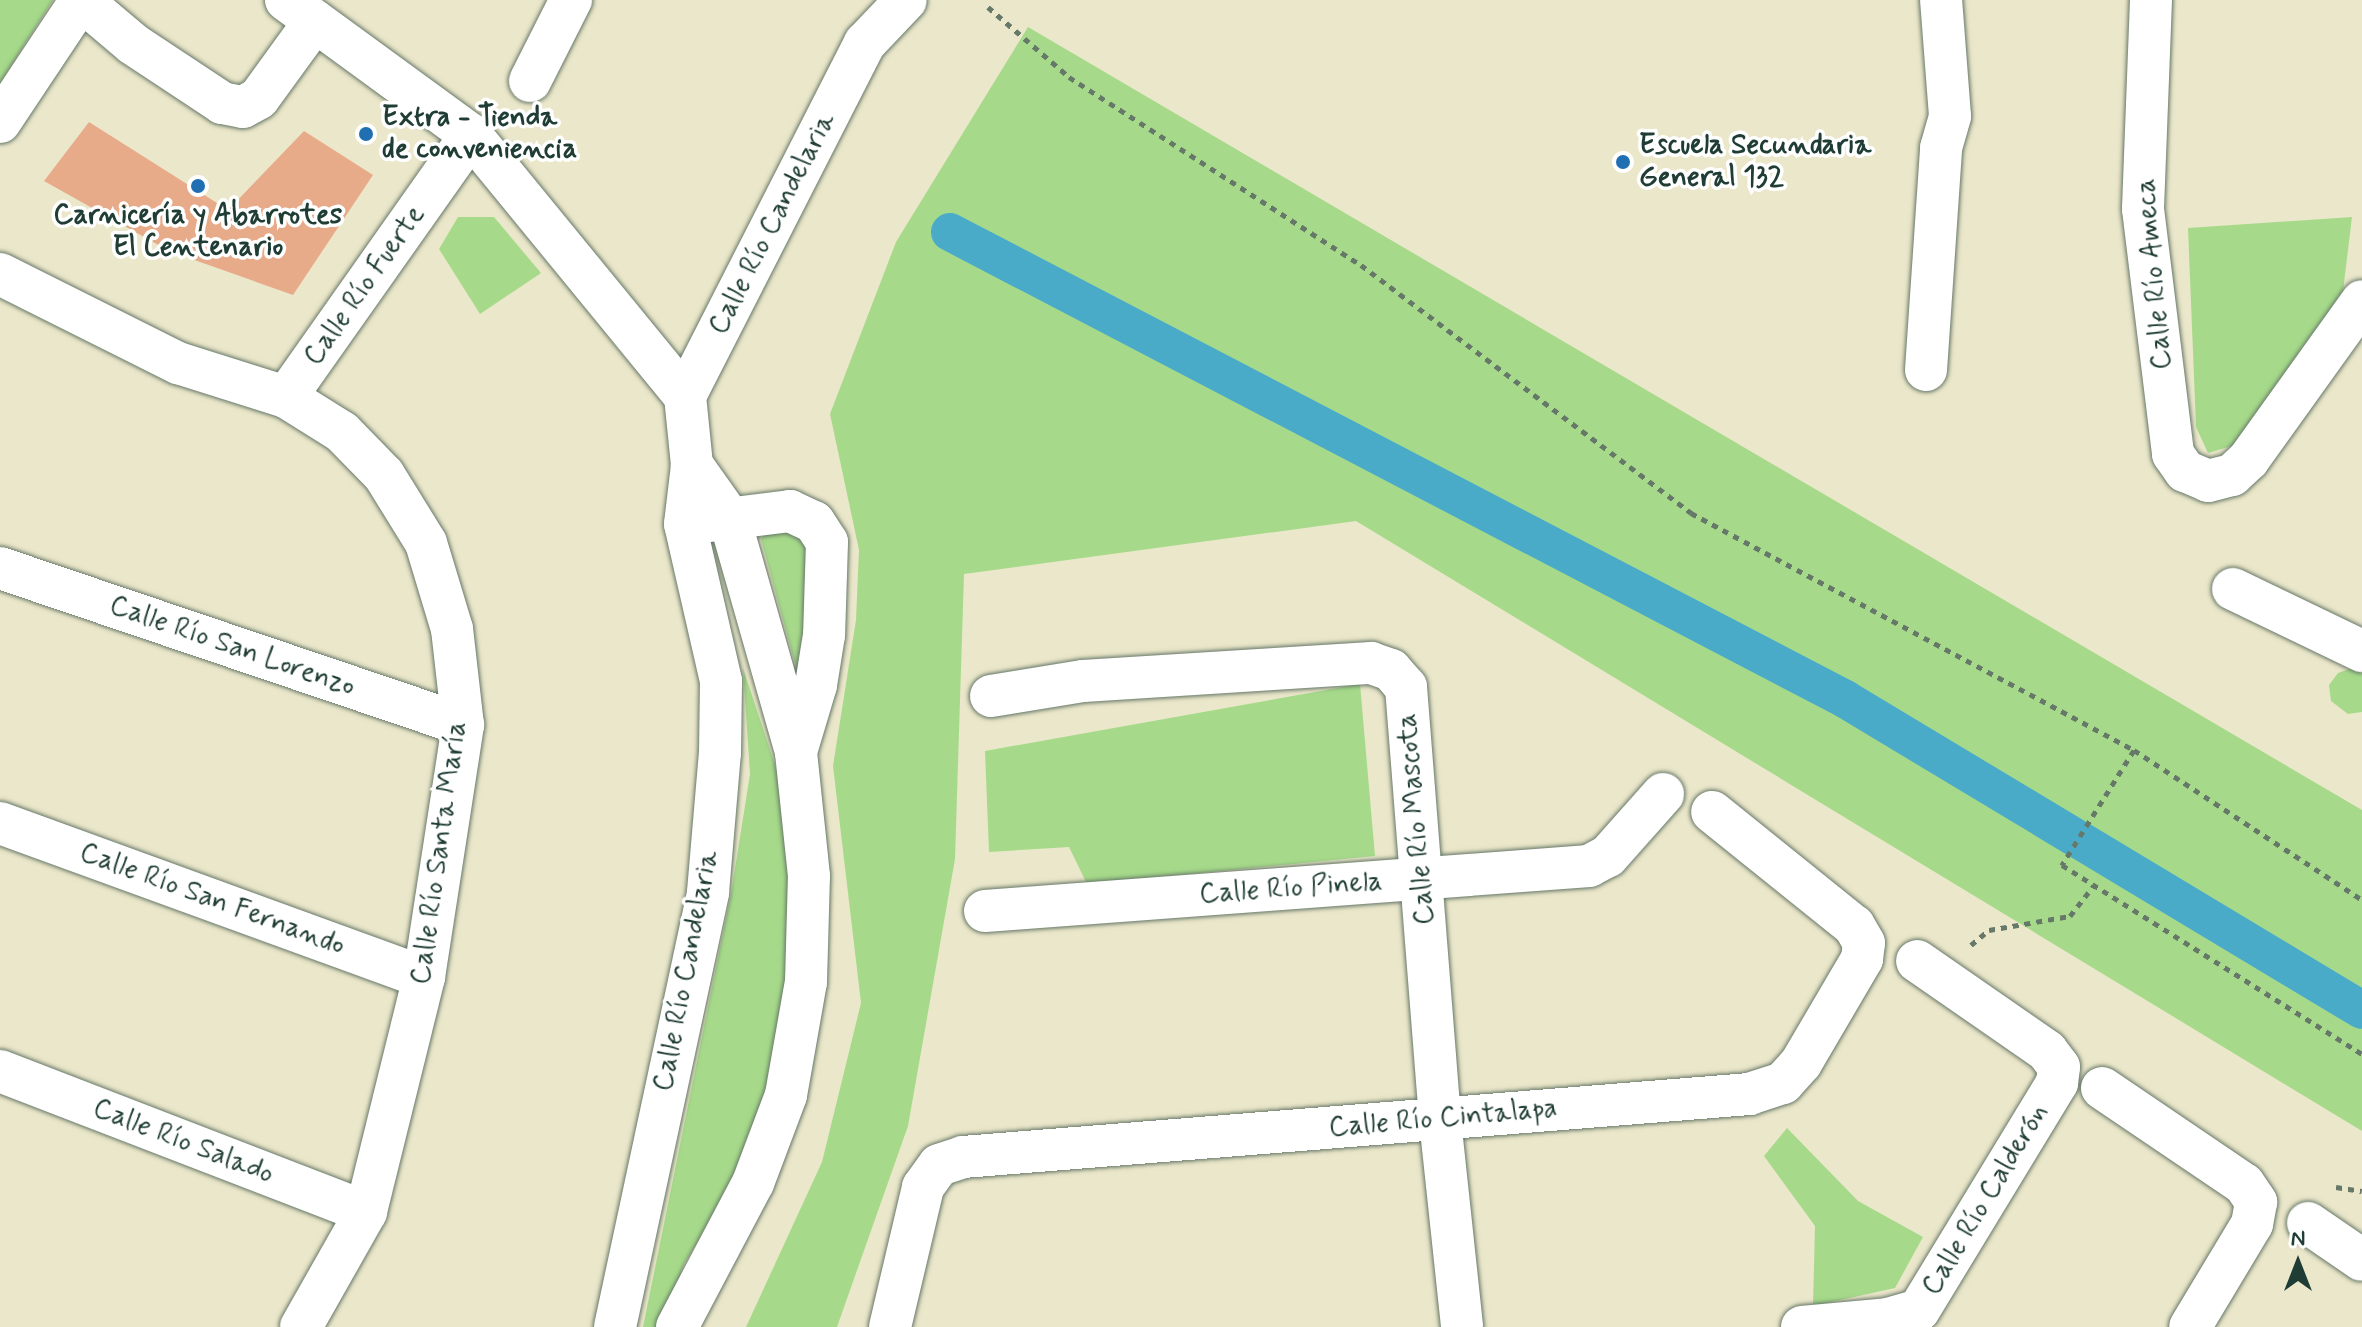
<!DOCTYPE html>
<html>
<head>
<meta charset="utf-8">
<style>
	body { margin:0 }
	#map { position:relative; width:2362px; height:1327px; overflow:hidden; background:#ebe7ca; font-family:Mynerve,sans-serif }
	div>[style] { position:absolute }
	.green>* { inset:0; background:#a6da8a }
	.canal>* { height:38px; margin:-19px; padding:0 19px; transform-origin:19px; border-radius:19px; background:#4aabc9 }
	.building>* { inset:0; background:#e8ab8a }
	.path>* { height:5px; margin-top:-2.5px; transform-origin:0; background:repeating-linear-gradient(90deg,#667868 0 6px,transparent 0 12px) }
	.roads { filter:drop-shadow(0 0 2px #667868) drop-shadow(0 0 2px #667868) }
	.minor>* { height:42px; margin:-21px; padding:0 21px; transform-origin:21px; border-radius:21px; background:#fff }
	.dots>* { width:22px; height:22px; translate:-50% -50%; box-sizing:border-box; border:4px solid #fff; border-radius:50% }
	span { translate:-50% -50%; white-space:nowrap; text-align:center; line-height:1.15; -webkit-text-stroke:7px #fff; paint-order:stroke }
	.poi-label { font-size:28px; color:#1f3d34; font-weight:700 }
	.left { translate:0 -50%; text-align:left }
	.street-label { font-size:28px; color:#1f3d34 }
	.north { position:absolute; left:2258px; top:1223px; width:80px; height:80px; -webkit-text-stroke:6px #fff; paint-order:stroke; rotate:0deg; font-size:22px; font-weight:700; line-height:32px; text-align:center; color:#1f3d34 }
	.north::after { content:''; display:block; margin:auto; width:28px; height:36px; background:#1f3d34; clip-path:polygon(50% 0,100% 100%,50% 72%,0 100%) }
</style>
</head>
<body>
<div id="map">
	<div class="green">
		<div style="clip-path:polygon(0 0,53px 0,0 83px)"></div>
		<div style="clip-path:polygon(1028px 27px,2362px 810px,2362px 1131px,1356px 521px,964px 574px,955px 859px,908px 1126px,837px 1327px,746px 1327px,822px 1162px,861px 1003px,833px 766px,856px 620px,859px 550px,830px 414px,896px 242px)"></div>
		<div style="clip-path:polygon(458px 217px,494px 217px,541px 273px,480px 314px,439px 249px)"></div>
		<div style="clip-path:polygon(2352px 217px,2343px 291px,2238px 444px,2208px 453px,2196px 427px,2188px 228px)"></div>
		<div style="clip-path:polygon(771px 523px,804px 532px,813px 579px,799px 678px,761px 539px)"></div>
		<div style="clip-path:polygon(743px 668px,777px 771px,792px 886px,780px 1054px,733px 1184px,684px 1264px,663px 1327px,643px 1327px,731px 894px,750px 774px)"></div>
		<div style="clip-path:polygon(2352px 668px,2362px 671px,2362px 712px,2348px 714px,2331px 701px,2329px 685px,2338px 673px)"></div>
		<div style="clip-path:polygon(1360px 684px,1375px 856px,1087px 884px,1069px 847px,989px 852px,985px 751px)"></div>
		<div style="clip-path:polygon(1787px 1128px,1858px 1201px,1923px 1237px,1895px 1288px,1813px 1306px,1815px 1226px,1764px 1156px)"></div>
	</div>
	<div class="canal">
		<div style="left:950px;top:232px;width:1010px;rotate:27.55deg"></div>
		<div style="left:1845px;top:699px;width:603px;rotate:31.03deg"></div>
	</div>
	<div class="building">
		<div style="clip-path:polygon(89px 122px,228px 210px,304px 131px,373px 175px,293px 295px,169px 251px,44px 181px)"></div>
	</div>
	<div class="path">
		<div style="left:988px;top:7px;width:107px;rotate:40.8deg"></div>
		<div style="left:1069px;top:77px;width:347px;rotate:32.8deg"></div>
		<div style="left:1361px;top:265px;width:413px;rotate:36.9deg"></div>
		<div style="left:1691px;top:513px;width:502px;rotate:28.15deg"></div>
		<div style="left:2134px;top:750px;width:273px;rotate:33.3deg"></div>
		<div style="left:2134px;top:750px;width:136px;rotate:122.1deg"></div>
		<div style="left:2062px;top:865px;width:355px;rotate:32.2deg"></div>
		<div style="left:1971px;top:945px;width:23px;rotate:-40deg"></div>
		<div style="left:1989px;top:930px;width:82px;rotate:-9.8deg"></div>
		<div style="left:2070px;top:916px;width:39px;rotate:-52deg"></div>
		<div style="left:2336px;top:1187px;width:26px;rotate:9deg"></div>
	</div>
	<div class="roads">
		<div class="minor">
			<div style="left:81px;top:0;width:68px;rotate:40.2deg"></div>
			<div style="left:133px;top:44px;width:107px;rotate:33.5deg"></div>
			<div style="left:222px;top:103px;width:21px;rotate:11deg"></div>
			<div style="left:243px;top:107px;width:18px;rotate:-29deg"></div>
			<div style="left:259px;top:98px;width:95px;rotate:-54deg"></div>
			<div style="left:286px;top:0;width:229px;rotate:36.1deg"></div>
			<div style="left:471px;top:135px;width:338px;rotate:50.7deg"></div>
			<div style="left:2151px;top:0;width:209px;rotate:92.2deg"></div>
			<div style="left:2143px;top:209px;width:247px;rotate:83deg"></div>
			<div style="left:2173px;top:454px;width:21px;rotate:55deg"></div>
			<div style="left:2185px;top:471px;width:25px;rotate:23deg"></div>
			<div style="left:2208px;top:481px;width:25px;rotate:-14deg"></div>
			<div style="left:2232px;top:475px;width:23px;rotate:-43deg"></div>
			<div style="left:2249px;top:459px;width:194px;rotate:-54.4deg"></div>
			<div style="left:530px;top:81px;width:91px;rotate:-63.2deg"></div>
			<div style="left:0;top:122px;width:146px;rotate:-56.4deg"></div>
			<div style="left:0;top:274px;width:199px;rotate:26.6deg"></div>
			<div style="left:178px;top:363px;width:113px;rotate:17.5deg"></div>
			<div style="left:286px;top:397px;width:66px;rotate:32deg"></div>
			<div style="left:342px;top:432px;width:60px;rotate:45.7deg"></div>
			<div style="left:384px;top:475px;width:80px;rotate:58.3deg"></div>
			<div style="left:426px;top:543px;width:90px;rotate:73.2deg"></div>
			<div style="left:452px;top:629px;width:97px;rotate:83.5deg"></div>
			<div style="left:463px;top:725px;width:255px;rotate:98.8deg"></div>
			<div style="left:424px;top:977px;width:242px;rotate:103.9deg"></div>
			<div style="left:366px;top:1212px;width:132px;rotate:119.5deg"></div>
			<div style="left:1926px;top:370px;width:223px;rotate:-86.1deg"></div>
			<div style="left:1941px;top:148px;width:33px;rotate:-74deg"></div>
			<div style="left:1950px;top:116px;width:116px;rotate:-94.4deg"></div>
			<div style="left:286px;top:397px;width:321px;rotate:-54.8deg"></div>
			<div style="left:702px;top:522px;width:89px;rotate:-7.1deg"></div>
			<div style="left:790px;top:511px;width:26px;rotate:25deg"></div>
			<div style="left:814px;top:522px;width:24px;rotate:57deg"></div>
			<div style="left:827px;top:542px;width:93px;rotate:91.8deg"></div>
			<div style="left:824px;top:635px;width:51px;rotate:99.1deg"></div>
			<div style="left:816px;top:685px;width:70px;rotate:106.6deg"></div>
			<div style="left:0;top:568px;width:489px;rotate:18.7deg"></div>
			<div style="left:2233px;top:589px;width:143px;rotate:25.7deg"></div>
			<div style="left:991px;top:696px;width:93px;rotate:-9.3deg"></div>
			<div style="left:1083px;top:681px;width:289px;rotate:-3.6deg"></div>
			<div style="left:1371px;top:663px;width:21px;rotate:19deg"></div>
			<div style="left:1391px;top:670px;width:23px;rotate:49deg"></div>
			<div style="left:1406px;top:687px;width:434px;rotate:85.5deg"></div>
			<div style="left:1440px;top:1120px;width:208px;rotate:83.9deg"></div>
			<div style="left:0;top:823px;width:451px;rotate:20deg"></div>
			<div style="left:985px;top:911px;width:606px;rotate:-4.26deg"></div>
			<div style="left:1589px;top:866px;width:21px;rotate:-28deg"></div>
			<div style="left:1608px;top:856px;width:83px;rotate:-48.4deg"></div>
			<div style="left:0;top:1071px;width:392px;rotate:21.1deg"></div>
			<div style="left:2102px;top:1088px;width:171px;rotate:34.1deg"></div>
			<div style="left:2244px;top:1184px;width:22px;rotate:56deg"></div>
			<div style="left:2256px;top:1202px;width:22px;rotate:100deg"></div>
			<div style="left:2252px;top:1224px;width:120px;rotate:121deg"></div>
			<div style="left:2308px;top:1223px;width:65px;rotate:34.4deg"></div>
			<div style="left:615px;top:1327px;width:445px;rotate:-77.9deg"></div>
			<div style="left:708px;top:892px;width:140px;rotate:-85.1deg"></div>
			<div style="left:720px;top:753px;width:72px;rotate:-89.2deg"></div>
			<div style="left:721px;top:681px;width:161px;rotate:-102.9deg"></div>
			<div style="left:685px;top:524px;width:59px;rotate:-83.2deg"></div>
			<div style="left:692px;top:465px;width:69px;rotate:-95.8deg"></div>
			<div style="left:685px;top:396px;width:396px;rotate:-63deg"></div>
			<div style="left:865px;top:43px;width:59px;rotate:-46.4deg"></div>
			<div style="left:677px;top:1327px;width:163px;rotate:-62.2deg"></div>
			<div style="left:753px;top:1183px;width:94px;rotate:-69.4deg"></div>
			<div style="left:786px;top:1095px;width:115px;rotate:-80deg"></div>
			<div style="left:806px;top:982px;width:106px;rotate:-88.4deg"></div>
			<div style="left:809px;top:876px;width:125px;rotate:-96deg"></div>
			<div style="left:796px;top:752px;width:244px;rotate:-105.9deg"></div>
			<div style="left:729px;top:517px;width:64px;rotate:-125.4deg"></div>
			<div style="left:890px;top:1327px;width:144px;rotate:-76.7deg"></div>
			<div style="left:923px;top:1187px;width:27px;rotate:-54deg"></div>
			<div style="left:939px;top:1165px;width:25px;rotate:-18deg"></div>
			<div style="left:963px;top:1157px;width:789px;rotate:-4.58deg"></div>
			<div style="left:1749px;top:1094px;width:36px;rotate:-18deg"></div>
			<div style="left:1783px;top:1083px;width:27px;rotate:-48deg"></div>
			<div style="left:1801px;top:1063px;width:121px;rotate:-59.6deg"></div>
			<div style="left:1862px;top:959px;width:16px;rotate:-83deg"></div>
			<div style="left:1864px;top:943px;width:20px;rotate:-120deg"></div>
			<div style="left:1854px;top:926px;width:182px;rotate:-141.2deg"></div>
			<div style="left:1802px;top:1327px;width:86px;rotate:-5.3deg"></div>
			<div style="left:1888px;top:1319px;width:32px;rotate:-16deg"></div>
			<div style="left:1919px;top:1310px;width:266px;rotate:-58.7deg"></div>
			<div style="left:2057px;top:1083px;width:16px;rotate:-83deg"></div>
			<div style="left:2059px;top:1067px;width:20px;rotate:-127deg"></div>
			<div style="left:2047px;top:1051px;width:158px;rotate:-145.3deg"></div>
		</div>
	</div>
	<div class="dots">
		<div style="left:366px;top:134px;background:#1f6fb2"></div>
		<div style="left:1623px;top:162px;background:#1f6fb2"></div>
		<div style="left:198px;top:186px;background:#1f6fb2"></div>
	</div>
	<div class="poi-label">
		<span class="left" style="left:382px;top:134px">Extra - Tienda<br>de conveniencia</span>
		<span class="left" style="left:1639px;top:162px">Escuela Secundaria<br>General 132</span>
		<span style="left:198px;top:232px">Carnicería y Abarrotes<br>El Centenario</span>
	</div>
	<div class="street-label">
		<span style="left:773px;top:224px;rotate:-63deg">Calle Río Candelaria</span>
		<span style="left:2155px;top:274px;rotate:-95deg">Calle Río Ameca</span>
		<span style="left:365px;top:286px;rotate:-55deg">Calle Río Fuerte</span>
		<span style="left:232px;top:647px;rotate:19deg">Calle Río San Lorenzo</span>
		<span style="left:1417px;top:819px;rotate:-95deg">Calle Río Mascota</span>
		<span style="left:440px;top:853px;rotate:-82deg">Calle Río Santa María</span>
		<span style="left:1291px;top:889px;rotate:-4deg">Calle Río Pinela</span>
		<span style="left:212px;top:900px;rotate:20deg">Calle Río San Fernando</span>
		<span style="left:687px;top:971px;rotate:-79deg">Calle Río Candelaria</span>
		<span style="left:1443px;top:1119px;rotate:-5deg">Calle Río Cintalapa</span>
		<span style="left:183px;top:1142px;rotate:21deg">Calle Río Salado</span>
		<span style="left:1986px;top:1200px;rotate:-59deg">Calle Río Calderón</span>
	</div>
	<div class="north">N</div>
</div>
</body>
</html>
